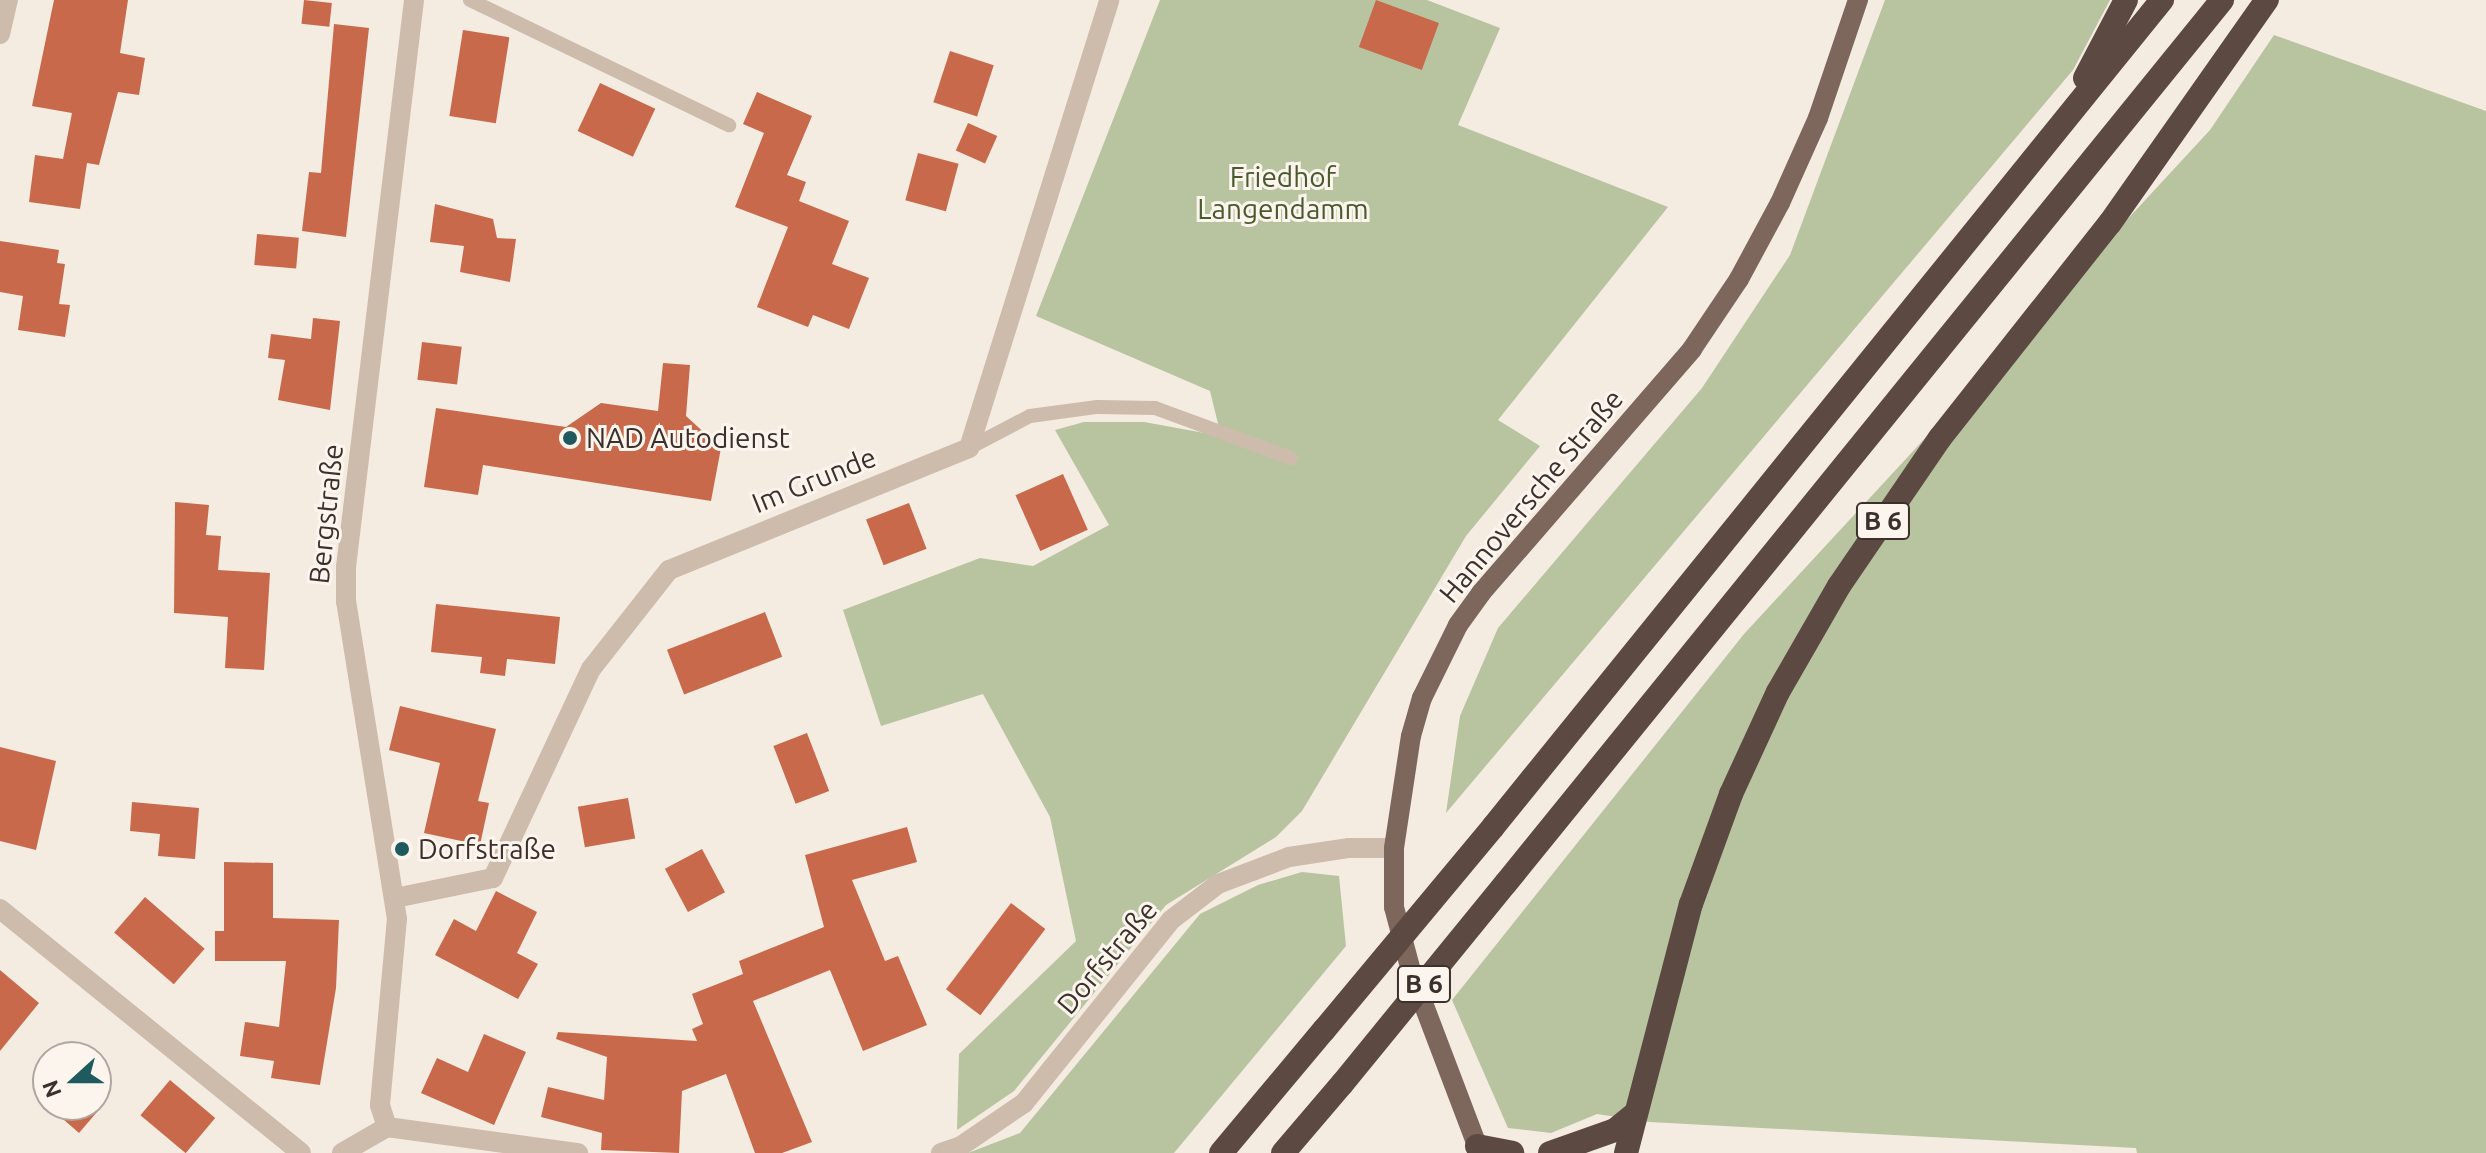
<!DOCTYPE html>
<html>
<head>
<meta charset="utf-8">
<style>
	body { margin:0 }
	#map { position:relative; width:2486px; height:1153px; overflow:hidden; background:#f4ebe1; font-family:Ubuntu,sans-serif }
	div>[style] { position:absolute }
	.green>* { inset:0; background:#b8c4a0 }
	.building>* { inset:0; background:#c8694b; transform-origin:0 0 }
	.lane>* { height:14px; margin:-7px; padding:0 7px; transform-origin:7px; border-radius:7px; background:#cdbbac }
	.street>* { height:20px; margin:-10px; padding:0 10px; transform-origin:10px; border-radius:10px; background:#cdbbac }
	.primary>* { height:20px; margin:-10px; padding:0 10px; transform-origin:10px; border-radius:10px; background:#7d675c }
	.highway>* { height:24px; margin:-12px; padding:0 12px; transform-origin:12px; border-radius:12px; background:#5c4a42 }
	.highway-bridge>* { height:24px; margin:-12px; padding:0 12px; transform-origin:12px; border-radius:12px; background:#5c4a42 }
	.dots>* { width:22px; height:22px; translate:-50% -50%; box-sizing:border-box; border:4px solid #fbf5ee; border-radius:50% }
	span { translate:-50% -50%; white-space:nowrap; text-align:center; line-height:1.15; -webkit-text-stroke:6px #fbf5ee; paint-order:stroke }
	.shield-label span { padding:2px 6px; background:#fbf5ee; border:2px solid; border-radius:6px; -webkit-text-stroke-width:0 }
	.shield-label { font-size:26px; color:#3b302b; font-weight:700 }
	.park-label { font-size:28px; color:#4a5a2e }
	.poi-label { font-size:28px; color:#3b302b }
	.left { translate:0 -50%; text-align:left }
	.street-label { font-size:28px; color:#3b302b }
	.north { position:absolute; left:32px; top:1041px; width:80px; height:80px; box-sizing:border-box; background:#fbf5ee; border:2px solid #aea6a0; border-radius:50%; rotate:249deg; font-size:22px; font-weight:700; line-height:32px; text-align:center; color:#3b302b }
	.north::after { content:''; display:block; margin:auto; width:28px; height:36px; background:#1f5a5e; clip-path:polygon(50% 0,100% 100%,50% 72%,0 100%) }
</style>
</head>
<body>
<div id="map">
	<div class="green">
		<div style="clip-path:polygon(1160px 0,1427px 0,1500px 28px,1458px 125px,1668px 207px,1498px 420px,1540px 446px,1466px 536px,1302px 811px,1276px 837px,1166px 905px,1014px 1091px,957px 1130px,959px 1054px,1076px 941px,1050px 817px,983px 694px,881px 726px,843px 610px,980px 558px,1033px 566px,1109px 525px,1055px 430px,1084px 422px,1144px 422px,1221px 436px,1210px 391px,1036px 316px)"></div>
		<div style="clip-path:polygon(1885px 0,2110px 0,2073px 70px,1446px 813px,1460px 716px,1498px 628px,1702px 388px,1790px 255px)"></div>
		<div style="clip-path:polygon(2274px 35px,2486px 111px,2486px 1153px,2137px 1153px,2136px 1148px,1650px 1122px,1597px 1114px,1551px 1133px,1508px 1128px,1452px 1000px,1744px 634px,2210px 130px)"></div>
		<div style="clip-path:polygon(1302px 872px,1339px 876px,1346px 946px,1174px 1153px,968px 1153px,1020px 1133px,1200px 914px,1258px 885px)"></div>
	</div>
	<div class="building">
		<div style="clip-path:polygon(54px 0,128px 0,120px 53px,145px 58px,139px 95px,118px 92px,99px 165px,87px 163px,80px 209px,29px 202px,35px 155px,63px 159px,72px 113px,32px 106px)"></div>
		<div style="left:304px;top:0;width:28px;height:24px;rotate:6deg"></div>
		<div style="left:1376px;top:0;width:67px;height:50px;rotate:20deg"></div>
		<div style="clip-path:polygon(334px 24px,369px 28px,346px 237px,302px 231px,309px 172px,321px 173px)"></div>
		<div style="left:463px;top:30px;width:47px;height:87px;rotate:9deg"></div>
		<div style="left:950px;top:51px;width:46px;height:54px;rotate:18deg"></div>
		<div style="left:600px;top:83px;width:61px;height:53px;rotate:25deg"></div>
		<div style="clip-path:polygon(757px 92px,812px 116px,787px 175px,806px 182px,799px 201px,849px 221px,832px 264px,869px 278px,849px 329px,813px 315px,808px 327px,757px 307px,788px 227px,735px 207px,764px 133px,743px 124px)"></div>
		<div style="left:968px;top:123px;width:32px;height:30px;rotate:24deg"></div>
		<div style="left:918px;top:153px;width:42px;height:49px;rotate:15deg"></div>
		<div style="clip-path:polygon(435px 204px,493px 219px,497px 238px,516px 239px,510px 282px,460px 272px,464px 246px,430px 242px)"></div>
		<div style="left:257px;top:234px;width:42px;height:31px;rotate:5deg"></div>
		<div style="clip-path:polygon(0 241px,59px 250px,57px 263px,65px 264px,59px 304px,70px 305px,65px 337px,18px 330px,23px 296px,0 292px)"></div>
		<div style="clip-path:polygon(313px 318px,340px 321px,330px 410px,278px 400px,285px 360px,268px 358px,271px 334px,311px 339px)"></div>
		<div style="left:422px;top:342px;width:40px;height:38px;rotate:7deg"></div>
		<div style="clip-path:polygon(663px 363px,690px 365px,686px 416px,721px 448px,711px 501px,483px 465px,478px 495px,424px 487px,436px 408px,566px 427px,601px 403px,658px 411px)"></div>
		<div style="left:1063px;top:474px;width:61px;height:52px;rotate:66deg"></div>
		<div style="clip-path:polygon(175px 502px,209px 505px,206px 535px,221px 536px,218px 570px,270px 573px,264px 670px,225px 668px,228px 617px,174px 613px)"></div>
		<div style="left:909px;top:503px;width:49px;height:46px;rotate:69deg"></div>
		<div style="clip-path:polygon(436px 604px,560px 617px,555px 664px,507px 659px,505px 676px,480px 673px,482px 657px,431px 652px)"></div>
		<div style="left:765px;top:612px;width:48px;height:105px;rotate:69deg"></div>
		<div style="clip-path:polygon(400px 706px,496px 729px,478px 801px,489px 803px,480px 845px,424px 833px,440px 763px,389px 750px)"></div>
		<div style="left:807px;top:733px;width:62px;height:36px;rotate:69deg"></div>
		<div style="clip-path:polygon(0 747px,56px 761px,36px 850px,0 841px)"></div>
		<div style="left:628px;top:798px;width:41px;height:51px;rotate:80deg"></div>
		<div style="clip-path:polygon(132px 802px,199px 808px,195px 859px,158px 856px,160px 834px,130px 831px)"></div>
		<div style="clip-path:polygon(907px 827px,917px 862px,852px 880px,885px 961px,898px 956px,927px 1025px,863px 1051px,830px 970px,753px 1001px,812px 1142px,782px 1153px,755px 1153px,726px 1074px,682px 1091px,679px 1153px,601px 1150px,602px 1133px,541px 1117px,548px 1087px,604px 1100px,607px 1057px,556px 1039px,558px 1032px,697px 1041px,692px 1029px,703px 1024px,692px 994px,743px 974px,739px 961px,824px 927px,805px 855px)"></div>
		<div style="left:702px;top:849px;width:49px;height:42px;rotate:62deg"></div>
		<div style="clip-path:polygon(224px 862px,273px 863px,273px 918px,339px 920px,336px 988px,320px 1085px,271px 1078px,274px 1061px,240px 1056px,245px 1022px,279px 1027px,286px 961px,215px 961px,215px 931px,224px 931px)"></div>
		<div style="clip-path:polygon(496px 891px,537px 912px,517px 953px,538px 964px,518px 999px,435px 955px,454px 919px,476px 931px)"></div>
		<div style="left:145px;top:897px;width:79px;height:47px;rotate:41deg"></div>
		<div style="left:1011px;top:903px;width:43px;height:108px;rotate:37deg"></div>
		<div style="clip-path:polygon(0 970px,39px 1003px,0 1051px)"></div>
		<div style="clip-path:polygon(484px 1034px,526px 1052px,494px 1125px,421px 1093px,437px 1058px,468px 1072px)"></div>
		<div style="left:170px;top:1080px;width:59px;height:46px;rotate:40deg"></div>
		<div style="clip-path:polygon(47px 1105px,103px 1105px,79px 1133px)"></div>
	</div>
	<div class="lane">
		<div style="left:470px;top:0;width:288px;rotate:25.8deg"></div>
		<div style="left:969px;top:448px;width:69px;rotate:-27.7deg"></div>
		<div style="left:1030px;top:416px;width:68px;rotate:-7.7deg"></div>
		<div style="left:1097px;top:407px;width:58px;rotate:1deg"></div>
		<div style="left:1155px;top:408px;width:145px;rotate:20.2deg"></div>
	</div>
	<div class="street">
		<div style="left:0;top:34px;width:35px;rotate:-77deg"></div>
		<div style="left:395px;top:898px;width:100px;rotate:-11.5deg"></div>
		<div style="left:493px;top:878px;width:231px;rotate:-64.9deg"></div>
		<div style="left:591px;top:669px;width:126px;rotate:-51.8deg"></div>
		<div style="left:669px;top:570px;width:324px;rotate:-22.1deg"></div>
		<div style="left:969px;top:448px;width:469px;rotate:-72.6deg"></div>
		<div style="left:0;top:909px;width:387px;rotate:39deg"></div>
		<div style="left:387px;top:1127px;width:23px;rotate:-108deg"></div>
		<div style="left:380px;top:1105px;width:187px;rotate:-84.8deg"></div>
		<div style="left:397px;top:919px;width:321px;rotate:-99.1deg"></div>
		<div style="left:346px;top:602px;width:35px;rotate:-90deg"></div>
		<div style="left:346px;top:567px;width:571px;rotate:-83.16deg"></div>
		<div style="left:342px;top:1153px;width:52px;rotate:-30deg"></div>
		<div style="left:387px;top:1127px;width:193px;rotate:7.8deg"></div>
		<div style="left:941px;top:1153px;width:21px;rotate:-19deg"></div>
		<div style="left:961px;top:1146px;width:76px;rotate:-34.3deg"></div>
		<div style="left:1024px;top:1103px;width:235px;rotate:-51.2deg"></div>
		<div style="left:1171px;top:920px;width:59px;rotate:-37.5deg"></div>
		<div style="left:1218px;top:884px;width:76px;rotate:-20.8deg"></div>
		<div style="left:1289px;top:857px;width:61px;rotate:-8.5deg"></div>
		<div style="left:1349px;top:848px;width:45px"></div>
	</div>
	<div class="primary">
		<div style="left:1480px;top:1153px;width:195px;rotate:-110.8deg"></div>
		<div style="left:1411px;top:971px;width:66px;rotate:-104.9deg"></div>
		<div style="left:1394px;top:907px;width:59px;rotate:-90deg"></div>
		<div style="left:1394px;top:848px;width:113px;rotate:-81.4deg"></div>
		<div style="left:1411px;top:736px;width:40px;rotate:-74deg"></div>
		<div style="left:1422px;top:698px;width:81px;rotate:-63.7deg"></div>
		<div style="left:1458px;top:625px;width:39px;rotate:-54deg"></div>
		<div style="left:1481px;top:593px;width:323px;rotate:-49.1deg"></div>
		<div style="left:1692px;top:349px;width:84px;rotate:-56.1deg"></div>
		<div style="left:1739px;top:279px;width:86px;rotate:-61.7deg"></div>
		<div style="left:1780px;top:203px;width:93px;rotate:-65.9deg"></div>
		<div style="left:1818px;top:118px;width:125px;rotate:-71.3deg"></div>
	</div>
	<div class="highway">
		<div style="left:2085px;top:78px;width:88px;rotate:-62.3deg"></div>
		<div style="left:1493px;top:827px;width:1064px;rotate:-51.03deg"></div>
		<div style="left:1506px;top:883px;width:1137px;rotate:-50.96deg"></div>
		<div style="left:1477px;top:1146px;width:36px;rotate:11deg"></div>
		<div style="left:1221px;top:1153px;width:160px;rotate:-50.1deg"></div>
		<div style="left:1283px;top:1153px;width:91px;rotate:-49.5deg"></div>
		<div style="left:1550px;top:1153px;width:69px;rotate:-19.5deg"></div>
		<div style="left:1615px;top:1130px;width:26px;rotate:-39deg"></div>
		<div style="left:1626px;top:1153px;width:257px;rotate:-75.4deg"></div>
		<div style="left:1691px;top:904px;width:117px;rotate:-70deg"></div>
		<div style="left:1731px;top:794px;width:112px;rotate:-65.3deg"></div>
		<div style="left:1778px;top:692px;width:122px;rotate:-60.1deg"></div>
		<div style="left:1839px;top:586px;width:179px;rotate:-55.7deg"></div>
		<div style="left:1940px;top:438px;width:274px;rotate:-51.7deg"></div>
		<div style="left:2110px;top:223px;width:273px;rotate:-54.9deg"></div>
	</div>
	<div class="highway-bridge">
		<div style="left:1324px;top:1030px;width:264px;rotate:-50.2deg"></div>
		<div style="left:1342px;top:1084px;width:259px;rotate:-50.8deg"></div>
	</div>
	<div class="dots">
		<div style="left:570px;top:438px;background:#1f5a5e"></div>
		<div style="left:402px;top:849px;background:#1f5a5e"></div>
	</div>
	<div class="shield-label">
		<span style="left:1883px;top:521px">B 6</span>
		<span style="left:1424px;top:984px">B 6</span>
	</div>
	<div class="park-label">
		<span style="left:1283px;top:193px">Friedhof<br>Langendamm</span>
	</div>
	<div class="poi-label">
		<span class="left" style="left:586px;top:438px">NAD Autodienst</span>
		<span class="left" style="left:418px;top:849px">Dorfstraße</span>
	</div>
	<div class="street-label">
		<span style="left:814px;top:480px;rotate:-22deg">Im Grunde</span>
		<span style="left:1531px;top:496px;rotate:-50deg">Hannoversche Straße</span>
		<span style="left:326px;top:514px;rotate:-84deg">Bergstraße</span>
		<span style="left:1107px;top:957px;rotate:-50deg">Dorfstraße</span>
	</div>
	<div class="north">N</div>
</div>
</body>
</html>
